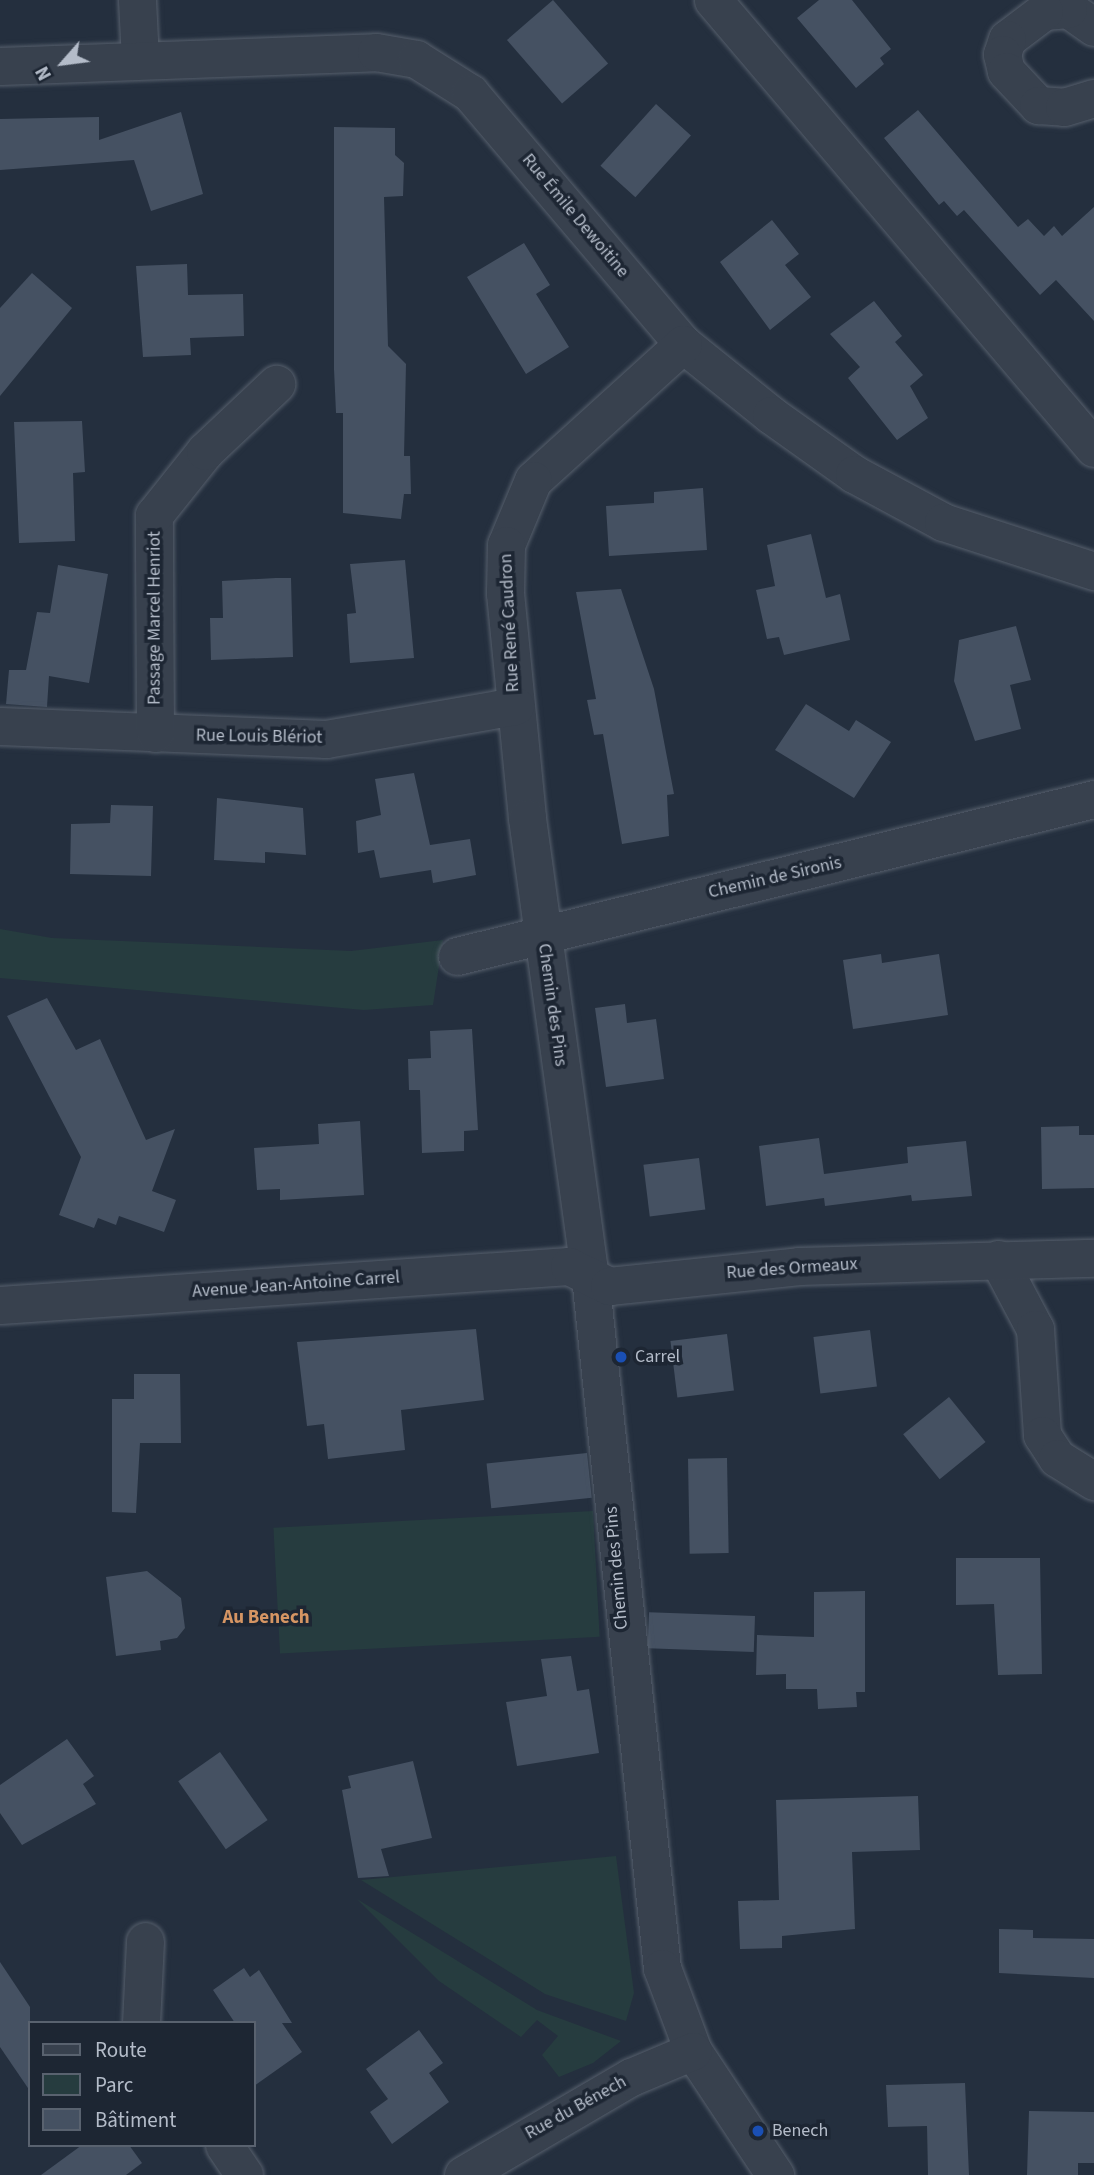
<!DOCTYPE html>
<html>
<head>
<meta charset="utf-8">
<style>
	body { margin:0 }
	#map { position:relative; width:1094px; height:2175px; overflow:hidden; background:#242f3e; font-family:"Source Sans 3",sans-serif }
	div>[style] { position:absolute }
	.green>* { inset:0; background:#263c3f; transform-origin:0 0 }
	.building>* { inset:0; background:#455162; transform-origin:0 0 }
	.roads { filter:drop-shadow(0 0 2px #565f6c) drop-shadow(0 0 2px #565f6c) }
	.minor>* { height:37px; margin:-18.5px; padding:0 18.5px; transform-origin:18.5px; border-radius:18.5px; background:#38414e }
	.dots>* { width:19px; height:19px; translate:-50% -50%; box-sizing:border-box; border:4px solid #1d2633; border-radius:50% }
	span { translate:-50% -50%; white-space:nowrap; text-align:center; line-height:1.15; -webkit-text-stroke:7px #1d2633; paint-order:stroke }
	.street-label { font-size:18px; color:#b4bcc9 }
	.poi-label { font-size:18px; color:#b4bcc9 }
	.left { translate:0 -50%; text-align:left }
	.neighbourhood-label { font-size:19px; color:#d59563; font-weight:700 }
	.legend { position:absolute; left:28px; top:2021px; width:228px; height:126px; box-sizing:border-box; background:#1d2633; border:2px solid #59626f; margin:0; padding:9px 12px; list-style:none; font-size:21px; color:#b4bcc9 }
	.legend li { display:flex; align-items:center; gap:14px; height:35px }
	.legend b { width:35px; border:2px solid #59626f }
	.north { position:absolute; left:28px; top:28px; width:70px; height:70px; -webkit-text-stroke:5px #1d2633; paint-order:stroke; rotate:242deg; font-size:19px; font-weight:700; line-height:28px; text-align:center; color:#b4bcc9 }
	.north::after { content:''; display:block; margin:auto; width:24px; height:32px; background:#b4bcc9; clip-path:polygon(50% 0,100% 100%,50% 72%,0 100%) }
</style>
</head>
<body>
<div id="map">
	<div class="green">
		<div style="clip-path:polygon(0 929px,52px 938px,351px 951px,443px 940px,433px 1005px,364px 1010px,0 978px)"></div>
		<div style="left:593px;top:1511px;width:126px;height:320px;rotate:87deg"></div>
		<div style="clip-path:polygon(616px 1856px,634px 1993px,626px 2021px,545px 1994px,361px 1880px)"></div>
		<div style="clip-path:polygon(357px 1899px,537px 2010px,621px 2041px,593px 2063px,559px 2077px,542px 2055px,558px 2036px,537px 2020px,521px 2037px,439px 1981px)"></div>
	</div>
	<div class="building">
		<div style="left:553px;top:0;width:84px;height:61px;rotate:49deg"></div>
		<div style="clip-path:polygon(819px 0,852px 0,891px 49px,880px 58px,884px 64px,856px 88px,797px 18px)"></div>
		<div style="left:656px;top:104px;width:47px;height:83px;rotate:42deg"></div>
		<div style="clip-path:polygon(918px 110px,1018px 227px,1028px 219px,1044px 236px,1054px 226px,1062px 236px,1094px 207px,1094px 321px,1056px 280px,1040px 295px,964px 210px,957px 216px,944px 201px,939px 205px,884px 138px)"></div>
		<div style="clip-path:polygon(181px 112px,203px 194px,151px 211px,134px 160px,0 170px,0 119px,99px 117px,99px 140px)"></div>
		<div style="clip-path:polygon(334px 127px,395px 128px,395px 155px,404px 163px,403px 196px,384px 197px,388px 346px,406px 364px,404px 456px,410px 456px,411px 494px,404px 494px,401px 519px,343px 513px,343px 413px,336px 413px,334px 369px)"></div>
		<div style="clip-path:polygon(772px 220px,799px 254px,785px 265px,811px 297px,770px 330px,720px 262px)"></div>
		<div style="clip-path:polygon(524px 243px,550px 285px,536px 294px,569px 347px,526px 374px,467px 277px)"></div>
		<div style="clip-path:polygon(187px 264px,188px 295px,243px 294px,244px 336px,190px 338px,191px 355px,143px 357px,136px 266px)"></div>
		<div style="clip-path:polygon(32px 273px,72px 308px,0 396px,0 308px)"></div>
		<div style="clip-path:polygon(874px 301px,902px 336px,895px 342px,923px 375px,910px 386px,928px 418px,897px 440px,848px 378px,860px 367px,830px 334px)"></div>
		<div style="clip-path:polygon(82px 421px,85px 472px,73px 473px,75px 541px,19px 543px,14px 422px)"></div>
		<div style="clip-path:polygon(703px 488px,707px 550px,609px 556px,606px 506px,654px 503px,654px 492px)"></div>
		<div style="clip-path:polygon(811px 534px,826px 598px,840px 594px,850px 640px,784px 655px,779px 637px,767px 639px,756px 590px,775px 586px,767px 545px)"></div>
		<div style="clip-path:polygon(405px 560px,414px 658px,350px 663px,347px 614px,356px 613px,350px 564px)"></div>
		<div style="clip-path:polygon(58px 565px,108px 574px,89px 683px,49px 676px,47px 707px,6px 704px,9px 670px,26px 670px,37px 612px,50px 613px)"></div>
		<div style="clip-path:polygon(276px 578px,291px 578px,293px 657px,211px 660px,210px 618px,223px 618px,222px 581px)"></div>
		<div style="clip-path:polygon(621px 589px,654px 689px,674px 794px,667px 795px,669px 836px,622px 844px,603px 734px,594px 735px,587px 700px,596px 699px,576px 592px)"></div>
		<div style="clip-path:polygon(1016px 626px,1031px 680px,1010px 685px,1021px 729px,975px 741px,954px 681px,959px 640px)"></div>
		<div style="clip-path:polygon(806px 704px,849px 731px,856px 720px,891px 742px,854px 798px,775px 750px)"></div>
		<div style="clip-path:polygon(414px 773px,430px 845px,470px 839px,476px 875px,433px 883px,431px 870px,380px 878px,374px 850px,358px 853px,356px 821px,381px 815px,375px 779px)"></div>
		<div style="clip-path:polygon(217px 798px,303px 808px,306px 855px,265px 852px,265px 863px,214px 860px)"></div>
		<div style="clip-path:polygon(111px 805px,153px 806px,151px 876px,70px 874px,71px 824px,110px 823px)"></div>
		<div style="clip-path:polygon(881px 954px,882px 963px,939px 954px,948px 1015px,853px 1029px,843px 960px)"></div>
		<div style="clip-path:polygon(47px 998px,76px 1050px,100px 1039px,146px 1140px,175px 1129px,152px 1191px,176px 1200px,164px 1232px,119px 1216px,116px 1225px,98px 1218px,94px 1228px,59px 1215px,81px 1157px,7px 1016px)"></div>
		<div style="clip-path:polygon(625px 1004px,627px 1023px,656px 1019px,664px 1079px,606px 1087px,595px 1008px)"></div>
		<div style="clip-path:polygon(472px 1029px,478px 1130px,464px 1131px,464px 1151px,422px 1153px,420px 1090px,409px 1090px,408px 1059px,431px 1058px,430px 1031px)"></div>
		<div style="clip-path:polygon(360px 1121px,364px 1195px,280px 1200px,280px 1189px,257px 1190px,254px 1148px,319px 1144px,318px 1124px)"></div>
		<div style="clip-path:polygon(1079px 1126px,1079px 1135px,1094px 1135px,1094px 1188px,1042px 1189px,1041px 1127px)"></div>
		<div style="clip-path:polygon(819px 1138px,824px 1174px,908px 1163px,907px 1147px,966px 1141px,972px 1196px,912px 1201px,911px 1195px,825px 1206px,824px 1198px,766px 1206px,759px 1146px)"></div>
		<div style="left:699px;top:1158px;width:52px;height:56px;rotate:83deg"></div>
		<div style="clip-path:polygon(476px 1329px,484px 1400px,401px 1410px,405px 1450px,328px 1459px,324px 1424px,307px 1426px,297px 1342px)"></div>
		<div style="left:870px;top:1330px;width:57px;height:57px;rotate:83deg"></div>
		<div style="left:727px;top:1334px;width:57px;height:57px;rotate:83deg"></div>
		<div style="clip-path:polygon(134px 1374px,180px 1374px,181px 1443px,140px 1443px,136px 1513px,112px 1512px,112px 1399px,134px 1399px)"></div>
		<div style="left:949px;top:1397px;width:58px;height:59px;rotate:51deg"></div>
		<div style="left:587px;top:1453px;width:45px;height:101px;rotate:84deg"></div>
		<div style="left:727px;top:1458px;width:95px;height:39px;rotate:89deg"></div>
		<div style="clip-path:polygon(956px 1558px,1040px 1558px,1042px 1674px,998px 1675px,994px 1604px,956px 1605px)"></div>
		<div style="clip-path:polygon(147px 1571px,181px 1598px,185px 1628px,177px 1638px,160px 1641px,161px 1650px,116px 1656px,106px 1577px)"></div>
		<div style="clip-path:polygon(865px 1591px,865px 1692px,856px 1692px,857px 1707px,818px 1709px,817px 1689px,786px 1689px,786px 1674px,756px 1675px,757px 1635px,814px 1637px,814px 1592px)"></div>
		<div style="left:755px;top:1616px;width:36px;height:106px;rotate:92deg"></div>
		<div style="clip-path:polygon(571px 1656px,577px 1691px,589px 1689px,599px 1753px,517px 1766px,506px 1702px,547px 1696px,541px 1659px)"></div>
		<div style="clip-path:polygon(67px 1739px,94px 1776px,83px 1784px,96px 1804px,22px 1845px,0 1813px,0 1785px)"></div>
		<div style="left:220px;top:1752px;width:83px;height:51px;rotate:55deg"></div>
		<div style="clip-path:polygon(413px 1761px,432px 1838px,381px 1849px,389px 1876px,358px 1878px,342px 1790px,351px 1788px,348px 1776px)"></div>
		<div style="clip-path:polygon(918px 1796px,920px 1850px,852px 1852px,855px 1929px,782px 1936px,782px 1948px,740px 1949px,738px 1901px,779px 1900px,776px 1800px)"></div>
		<div style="clip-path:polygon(999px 1929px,1033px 1930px,1033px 1938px,1094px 1939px,1094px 1978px,999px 1973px)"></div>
		<div style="clip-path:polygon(0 1962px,30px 2007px,30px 2091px,0 2047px)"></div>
		<div style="clip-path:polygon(244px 1968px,250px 1977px,259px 1970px,292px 2023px,282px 2023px,302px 2052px,254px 2086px,254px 2023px,235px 2023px,213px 1990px)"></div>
		<div style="clip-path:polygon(419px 2030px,443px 2063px,429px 2073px,449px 2102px,392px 2144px,370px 2112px,388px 2099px,366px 2069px)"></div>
		<div style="clip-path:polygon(965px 2083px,969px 2175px,928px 2175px,927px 2126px,888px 2127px,886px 2085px)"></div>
		<div style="clip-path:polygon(1029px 2111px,1094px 2112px,1094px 2163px,1078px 2163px,1078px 2175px,1027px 2175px)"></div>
		<div style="clip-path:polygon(82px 2145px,129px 2145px,142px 2163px,126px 2175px,41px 2175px)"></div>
	</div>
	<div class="roads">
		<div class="minor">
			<div style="left:137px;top:0;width:60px;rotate:87.1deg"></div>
			<div style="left:713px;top:0;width:588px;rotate:49.62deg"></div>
			<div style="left:1094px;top:27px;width:32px;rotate:-145deg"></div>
			<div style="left:1068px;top:9px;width:24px;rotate:175deg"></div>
			<div style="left:1044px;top:11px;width:46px;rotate:142.9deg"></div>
			<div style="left:1007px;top:39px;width:16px;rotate:108deg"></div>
			<div style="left:1002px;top:54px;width:17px;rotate:77deg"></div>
			<div style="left:1006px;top:71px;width:47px;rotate:46.7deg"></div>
			<div style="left:1038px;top:105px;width:26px;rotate:4deg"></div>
			<div style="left:1064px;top:107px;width:31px;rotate:-17deg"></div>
			<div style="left:0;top:66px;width:376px;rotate:-2.1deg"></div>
			<div style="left:376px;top:52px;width:41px;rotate:9.9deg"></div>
			<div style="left:416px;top:59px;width:64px;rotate:32.2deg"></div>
			<div style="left:470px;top:93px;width:329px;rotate:49.7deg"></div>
			<div style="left:683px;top:344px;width:113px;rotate:38.9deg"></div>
			<div style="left:771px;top:415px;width:102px;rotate:35.4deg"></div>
			<div style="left:854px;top:474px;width:101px;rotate:28.3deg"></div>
			<div style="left:943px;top:522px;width:159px;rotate:18deg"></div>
			<div style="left:683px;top:344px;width:202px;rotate:137.8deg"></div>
			<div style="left:533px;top:480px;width:70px;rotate:112.6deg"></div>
			<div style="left:506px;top:545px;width:48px;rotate:91.2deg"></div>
			<div style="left:505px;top:593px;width:226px;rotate:84.4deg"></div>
			<div style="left:527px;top:818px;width:462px;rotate:82.2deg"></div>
			<div style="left:590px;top:1276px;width:696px;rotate:84.06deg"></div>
			<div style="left:662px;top:1968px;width:89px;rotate:69.5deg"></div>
			<div style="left:693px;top:2051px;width:149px;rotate:56.5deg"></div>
			<div style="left:0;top:726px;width:326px;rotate:2.3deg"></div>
			<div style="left:326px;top:739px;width:192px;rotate:-9.9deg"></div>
			<div style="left:155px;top:733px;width:218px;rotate:-90.3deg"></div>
			<div style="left:154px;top:515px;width:82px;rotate:-51.4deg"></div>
			<div style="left:205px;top:451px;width:98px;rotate:-43.3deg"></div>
			<div style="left:457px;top:956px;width:656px;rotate:-13.85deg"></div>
			<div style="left:998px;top:1259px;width:79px;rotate:62.1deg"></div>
			<div style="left:1035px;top:1329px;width:106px;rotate:86.2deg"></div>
			<div style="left:1042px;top:1435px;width:27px;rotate:57deg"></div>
			<div style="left:1057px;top:1458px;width:44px;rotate:31.9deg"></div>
			<div style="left:0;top:1305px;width:570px;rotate:-3.92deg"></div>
			<div style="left:569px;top:1266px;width:45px;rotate:26.6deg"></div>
			<div style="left:609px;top:1286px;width:191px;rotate:-6deg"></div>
			<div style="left:799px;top:1266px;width:295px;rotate:-1.6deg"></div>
			<div style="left:141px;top:2023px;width:82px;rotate:-87.2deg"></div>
			<div style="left:224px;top:2145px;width:36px;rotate:56deg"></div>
			<div style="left:463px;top:2175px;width:194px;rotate:-30.3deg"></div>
			<div style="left:631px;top:2077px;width:67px;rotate:-22.8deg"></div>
		</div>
	</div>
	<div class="dots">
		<div style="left:621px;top:1357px;background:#1a4fb4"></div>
		<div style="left:758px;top:2131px;background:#1a4fb4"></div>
	</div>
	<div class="street-label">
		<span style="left:575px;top:216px;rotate:50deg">Rue Émile Dewoitine</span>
		<span style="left:155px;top:618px;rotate:-90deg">Passage Marcel Henriot</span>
		<span style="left:510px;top:623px;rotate:-93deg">Rue René Caudron</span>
		<span style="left:259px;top:737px;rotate:1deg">Rue Louis Blériot</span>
		<span style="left:775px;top:878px;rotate:-13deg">Chemin de Sironis</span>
		<span style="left:552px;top:1005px;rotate:82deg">Chemin des Pins</span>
		<span style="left:792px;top:1269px;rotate:-4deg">Rue des Ormeaux</span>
		<span style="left:296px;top:1285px;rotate:-4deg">Avenue Jean-Antoine Carrel</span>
		<span style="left:617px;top:1568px;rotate:-95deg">Chemin des Pins</span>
		<span style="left:576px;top:2108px;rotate:-29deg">Rue du Bénech</span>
	</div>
	<div class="poi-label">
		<span class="left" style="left:635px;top:1357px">Carrel</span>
		<span class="left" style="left:772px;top:2131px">Benech</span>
	</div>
	<div class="neighbourhood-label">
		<span style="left:266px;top:1618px">Au Benech</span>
	</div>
	<ul class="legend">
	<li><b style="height:9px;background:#38414e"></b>Route</li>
	<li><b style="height:19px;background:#263c3f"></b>Parc</li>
	<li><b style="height:19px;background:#455162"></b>Bâtiment</li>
	</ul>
	<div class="north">N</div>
</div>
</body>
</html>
